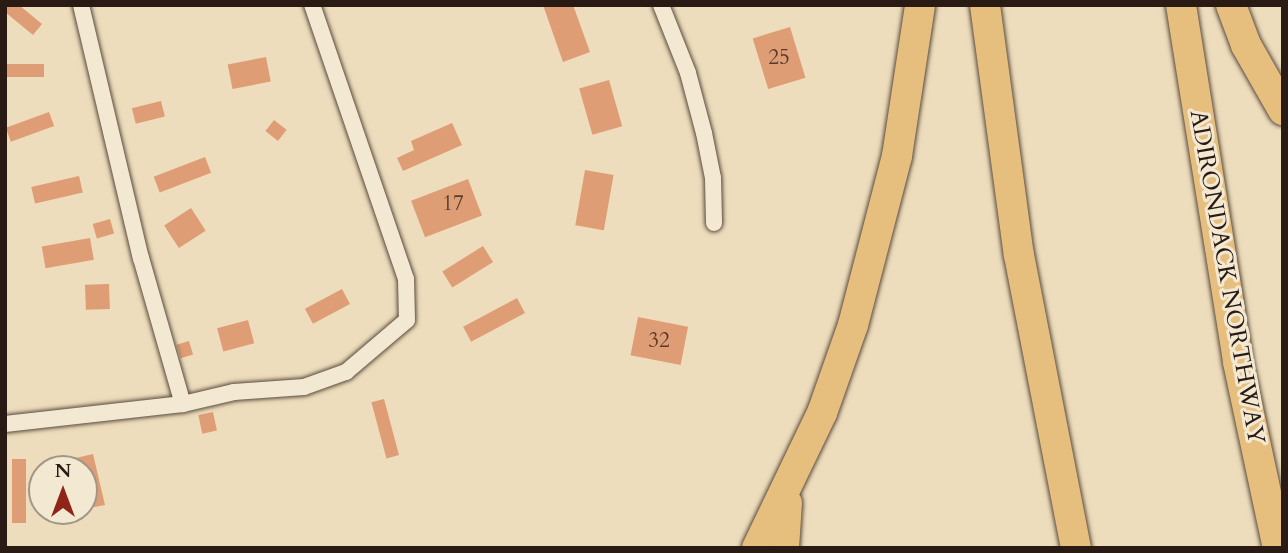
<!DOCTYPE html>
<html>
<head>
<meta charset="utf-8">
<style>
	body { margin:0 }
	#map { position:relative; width:1288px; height:553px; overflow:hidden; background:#edddbc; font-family:Cardo,serif }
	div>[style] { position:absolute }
	.building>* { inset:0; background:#de9d75; transform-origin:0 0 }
	.roads { filter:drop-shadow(0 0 2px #5a4b3e) drop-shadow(0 0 2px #5a4b3e) }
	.minor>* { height:16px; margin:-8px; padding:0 8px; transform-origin:8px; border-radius:8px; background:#f3e9d3 }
	.motorway>* { height:30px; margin:-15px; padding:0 15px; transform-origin:15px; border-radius:15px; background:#e6be7e }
	span { translate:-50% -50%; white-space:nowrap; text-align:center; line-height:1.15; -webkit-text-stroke:6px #f3e9d3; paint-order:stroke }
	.number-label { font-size:21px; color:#563b2c }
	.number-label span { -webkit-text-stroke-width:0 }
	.street-label { font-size:24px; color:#291a14 }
	.frame { position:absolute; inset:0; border:7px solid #291a14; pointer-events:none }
	.north { position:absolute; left:28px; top:455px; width:70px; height:70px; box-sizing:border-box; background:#f3e9d3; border:2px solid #a29687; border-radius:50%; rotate:0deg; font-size:19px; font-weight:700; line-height:28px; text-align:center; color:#291a14 }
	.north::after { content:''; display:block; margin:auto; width:24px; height:32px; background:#8f2418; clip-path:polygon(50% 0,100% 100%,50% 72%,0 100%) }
</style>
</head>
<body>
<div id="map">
	<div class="building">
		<div style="clip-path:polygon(5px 5px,19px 5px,42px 24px,33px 35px,5px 12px)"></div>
		<div style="clip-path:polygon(543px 5px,573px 5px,590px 52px,563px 62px)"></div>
		<div style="left:790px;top:27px;width:53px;height:39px;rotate:73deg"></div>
		<div style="left:266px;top:57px;width:25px;height:39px;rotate:79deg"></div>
		<div style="left:5px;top:64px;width:39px;height:13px"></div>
		<div style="left:609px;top:80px;width:48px;height:31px;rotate:74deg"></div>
		<div style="left:161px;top:101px;width:16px;height:30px;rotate:76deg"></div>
		<div style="left:49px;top:112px;width:15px;height:46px;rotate:70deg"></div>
		<div style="left:274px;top:120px;width:16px;height:14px;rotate:38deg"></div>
		<div style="clip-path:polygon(452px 123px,462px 145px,403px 171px,397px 158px,414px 150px,411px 141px)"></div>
		<div style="left:205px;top:157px;width:17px;height:55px;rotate:69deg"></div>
		<div style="left:585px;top:170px;width:29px;height:56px;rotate:10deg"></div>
		<div style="left:79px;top:176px;width:17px;height:49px;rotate:77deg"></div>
		<div style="left:468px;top:179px;width:39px;height:61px;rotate:69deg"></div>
		<div style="left:191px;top:208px;width:27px;height:32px;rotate:57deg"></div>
		<div style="left:110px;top:219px;width:15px;height:18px;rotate:74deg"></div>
		<div style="left:90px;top:238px;width:22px;height:49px;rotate:80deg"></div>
		<div style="left:483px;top:246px;width:19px;height:48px;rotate:58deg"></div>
		<div style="left:109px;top:284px;width:25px;height:24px;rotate:88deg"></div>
		<div style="left:342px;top:289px;width:17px;height:42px;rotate:62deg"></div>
		<div style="left:517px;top:298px;width:17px;height:61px;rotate:62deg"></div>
		<div style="left:638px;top:317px;width:51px;height:39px;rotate:11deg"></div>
		<div style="left:248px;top:320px;width:24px;height:32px;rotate:75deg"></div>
		<div style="left:189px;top:341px;width:14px;height:13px;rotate:73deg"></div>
		<div style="left:384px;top:399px;width:58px;height:13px;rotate:75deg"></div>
		<div style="left:213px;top:412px;width:19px;height:15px;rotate:78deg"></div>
		<div style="clip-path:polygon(93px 454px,105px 505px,84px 509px,84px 469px,69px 469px,67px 460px)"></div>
		<div style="left:12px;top:459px;width:14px;height:64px"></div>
	</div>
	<div class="roads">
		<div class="minor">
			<div style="left:81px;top:5px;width:260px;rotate:76.7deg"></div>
			<div style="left:141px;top:258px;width:152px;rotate:74deg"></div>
			<div style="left:661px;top:5px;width:73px;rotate:68.3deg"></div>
			<div style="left:688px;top:73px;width:62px;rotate:75.1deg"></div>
			<div style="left:704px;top:133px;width:46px;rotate:78.7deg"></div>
			<div style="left:713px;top:178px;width:45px;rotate:88.7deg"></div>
			<div style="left:5px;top:424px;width:179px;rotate:-6.4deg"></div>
			<div style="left:183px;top:404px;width:52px;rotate:-13.2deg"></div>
			<div style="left:234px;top:392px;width:70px;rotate:-4.1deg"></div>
			<div style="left:304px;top:387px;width:45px;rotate:-19.7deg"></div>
			<div style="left:346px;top:372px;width:80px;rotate:-40.4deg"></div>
			<div style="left:407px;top:320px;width:41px;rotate:-91.4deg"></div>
			<div style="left:406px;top:279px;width:290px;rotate:-108.9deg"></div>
		</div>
		<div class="motorway">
			<div style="left:985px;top:5px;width:252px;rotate:82.3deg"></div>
			<div style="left:1019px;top:255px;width:298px;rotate:79deg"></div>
			<div style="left:1181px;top:5px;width:362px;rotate:80.9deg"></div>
			<div style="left:1238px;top:362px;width:190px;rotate:77.9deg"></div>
			<div style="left:1231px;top:5px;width:43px;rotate:69.4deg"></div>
			<div style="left:1246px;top:45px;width:75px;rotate:60.4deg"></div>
			<div style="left:757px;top:548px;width:150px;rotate:-64.3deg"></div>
			<div style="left:822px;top:413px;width:93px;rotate:-70.6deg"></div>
			<div style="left:853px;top:325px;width:175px;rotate:-75.4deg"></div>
			<div style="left:897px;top:156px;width:153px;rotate:-81.3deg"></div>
			<div style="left:784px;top:548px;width:45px;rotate:-86.2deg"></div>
		</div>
	</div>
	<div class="number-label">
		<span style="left:779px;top:58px">25</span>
		<span style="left:453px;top:204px">17</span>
		<span style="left:659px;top:341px">32</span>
	</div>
	<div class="street-label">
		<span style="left:1227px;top:277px;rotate:80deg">ADIRONDACK NORTHWAY</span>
	</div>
	<div class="frame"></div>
	<div class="north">N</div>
</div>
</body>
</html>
